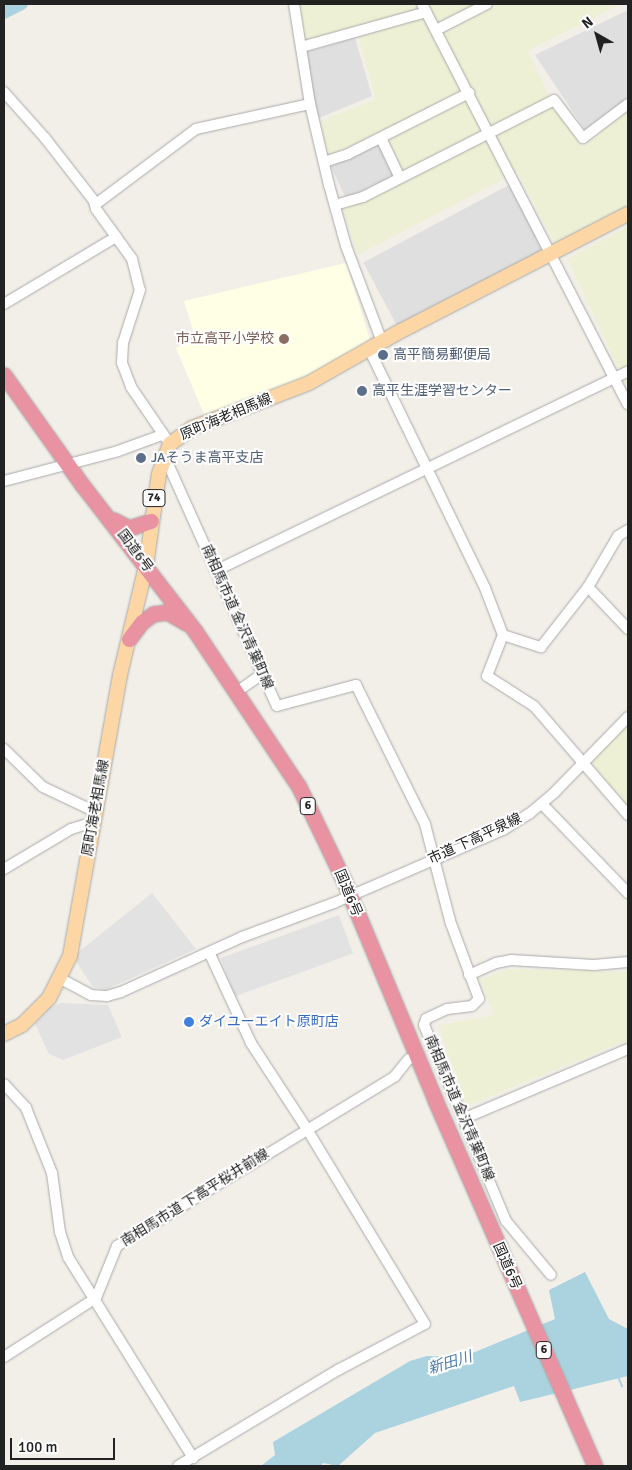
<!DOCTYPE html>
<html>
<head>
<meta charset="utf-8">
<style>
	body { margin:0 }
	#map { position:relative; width:632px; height:1470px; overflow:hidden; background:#f2efe9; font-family:Signika,"Noto Sans JP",sans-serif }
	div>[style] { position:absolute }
	.residential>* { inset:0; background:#e0dfdf; transform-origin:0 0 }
	.education>* { inset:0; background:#ffffe5 }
	.farmland>* { inset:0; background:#eef0d5 }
	.parking>* { inset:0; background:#e2e2e2; transform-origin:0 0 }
	.water>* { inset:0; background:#aad3df }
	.stream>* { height:2px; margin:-1px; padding:0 1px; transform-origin:1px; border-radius:1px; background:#aad3df }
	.river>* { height:12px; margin:-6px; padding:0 6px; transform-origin:6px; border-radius:6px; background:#aad3df }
	.roads { filter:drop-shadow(0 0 1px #a9a9a9) drop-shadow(0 0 1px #a9a9a9) }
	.minor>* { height:10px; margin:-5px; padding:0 5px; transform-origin:5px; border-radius:5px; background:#fff }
	.major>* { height:14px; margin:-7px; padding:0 7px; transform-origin:7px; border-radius:7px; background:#fcd6a4 }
	.highway>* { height:15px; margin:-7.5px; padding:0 7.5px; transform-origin:7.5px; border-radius:7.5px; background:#e892a2 }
	.dots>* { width:14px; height:14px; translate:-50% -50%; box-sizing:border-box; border:2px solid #fff; border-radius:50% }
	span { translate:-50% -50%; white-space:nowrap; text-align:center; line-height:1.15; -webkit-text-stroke:4px #fff; paint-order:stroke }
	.shield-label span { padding:1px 4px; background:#fff; border:1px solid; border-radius:4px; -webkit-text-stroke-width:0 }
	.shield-label { font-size:12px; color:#222; font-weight:700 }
	.education-label { font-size:14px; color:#785e54 }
	.right { translate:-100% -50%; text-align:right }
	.service-label { font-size:14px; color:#4e5e75 }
	.left { translate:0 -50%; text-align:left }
	.street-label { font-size:14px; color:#222 }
	.shop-label { font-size:14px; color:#366cbe }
	.water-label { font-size:15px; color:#4a7aab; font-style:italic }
	.frame { position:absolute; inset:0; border:5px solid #222; pointer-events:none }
	.north { position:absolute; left:572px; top:10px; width:50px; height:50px; -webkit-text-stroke:4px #fff; paint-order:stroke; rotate:322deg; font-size:14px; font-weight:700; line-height:20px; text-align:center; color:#222 }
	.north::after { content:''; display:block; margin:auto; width:18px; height:22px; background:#222; clip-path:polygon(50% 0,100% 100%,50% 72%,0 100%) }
	.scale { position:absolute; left:10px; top:1438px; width:105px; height:22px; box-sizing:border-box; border:2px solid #222; border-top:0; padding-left:6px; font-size:15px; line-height:18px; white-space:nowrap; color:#222; -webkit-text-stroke:4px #fff; paint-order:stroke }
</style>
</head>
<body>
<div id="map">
	<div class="residential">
		<div style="clip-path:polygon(628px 10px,628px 98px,585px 130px,535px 55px)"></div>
		<div style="clip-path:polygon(355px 38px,372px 96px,319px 118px,313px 98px,306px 52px)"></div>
		<div style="left:379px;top:144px;width:35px;height:53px;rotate:65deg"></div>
		<div style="left:509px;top:185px;width:73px;height:165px;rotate:62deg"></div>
	</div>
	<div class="education">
		<div style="clip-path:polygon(346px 263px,370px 340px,305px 379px,204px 414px,176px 348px,196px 340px,184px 301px)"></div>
	</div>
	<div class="farmland">
		<div style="clip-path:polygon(299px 4px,621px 4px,528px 51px,555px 108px,582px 148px,628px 110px,628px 205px,555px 244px,517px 172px,358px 255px,342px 208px,405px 181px,381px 132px,328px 156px,320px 121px,376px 99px,355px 26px,305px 41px)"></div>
		<div style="clip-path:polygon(628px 226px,628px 388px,567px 259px)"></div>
		<div style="clip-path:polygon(628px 725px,628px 806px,591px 762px)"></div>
		<div style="clip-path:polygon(507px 969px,628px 972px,628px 1040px,467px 1106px,438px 1025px,494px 1015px,480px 980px)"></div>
	</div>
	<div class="parking">
		<div style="clip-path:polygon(152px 893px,196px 949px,105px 990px,93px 987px,77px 963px,76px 954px)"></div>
		<div style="left:339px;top:915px;width:41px;height:126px;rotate:70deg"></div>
		<div style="clip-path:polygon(62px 1003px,108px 1005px,122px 1037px,63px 1060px,49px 1054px,35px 1024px,50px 1007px)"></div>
	</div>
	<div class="water">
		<div style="clip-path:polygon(585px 1272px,609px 1319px,628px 1329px,628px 1376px,520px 1402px,514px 1386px,375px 1433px,338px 1466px,323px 1463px,321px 1466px,261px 1466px,275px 1455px,273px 1442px,410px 1361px,427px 1356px,463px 1357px,555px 1319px,549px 1290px)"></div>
	</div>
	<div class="stream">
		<div style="left:619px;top:1379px;width:8px;rotate:67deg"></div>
	</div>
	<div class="river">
		<div style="left:4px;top:13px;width:20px;rotate:-27deg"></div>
	</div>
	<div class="roads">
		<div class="minor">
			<div style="left:294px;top:4px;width:101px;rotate:80.9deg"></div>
			<div style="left:310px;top:104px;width:83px;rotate:76.8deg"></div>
			<div style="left:329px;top:185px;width:63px;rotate:74.4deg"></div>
			<div style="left:346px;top:246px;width:103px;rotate:69.4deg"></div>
			<div style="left:422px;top:4px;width:450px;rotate:62.8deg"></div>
			<div style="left:436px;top:30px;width:57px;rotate:-27deg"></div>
			<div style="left:301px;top:47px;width:130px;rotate:-15.6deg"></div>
			<div style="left:4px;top:92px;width:62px;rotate:48.3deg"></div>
			<div style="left:45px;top:138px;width:80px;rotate:52.1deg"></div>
			<div style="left:94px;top:201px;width:8px;rotate:76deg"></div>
			<div style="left:96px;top:209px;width:62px;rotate:54.2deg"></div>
			<div style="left:132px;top:259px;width:32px;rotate:76deg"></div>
			<div style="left:140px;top:290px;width:56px;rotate:107.8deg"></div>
			<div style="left:123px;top:343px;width:20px;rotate:93deg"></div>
			<div style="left:122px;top:363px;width:26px;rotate:69deg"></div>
			<div style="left:131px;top:387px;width:69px;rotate:55.6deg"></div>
			<div style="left:381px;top:138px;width:44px;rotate:64.6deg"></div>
			<div style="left:324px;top:162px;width:25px;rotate:-18deg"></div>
			<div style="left:348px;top:154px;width:136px;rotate:-26.8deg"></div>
			<div style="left:96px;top:204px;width:125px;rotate:-36.9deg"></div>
			<div style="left:196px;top:129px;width:117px;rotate:-12.4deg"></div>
			<div style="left:335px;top:205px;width:29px;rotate:-16deg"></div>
			<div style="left:363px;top:197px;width:214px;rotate:-26.9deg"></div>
			<div style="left:554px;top:100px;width:48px;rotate:52.7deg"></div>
			<div style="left:583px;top:138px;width:56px;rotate:-37.1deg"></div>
			<div style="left:4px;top:304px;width:131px;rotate:-30.9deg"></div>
			<div style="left:369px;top:349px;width:266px;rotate:64.1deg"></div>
			<div style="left:485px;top:588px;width:50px;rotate:69deg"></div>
			<div style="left:503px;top:635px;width:44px;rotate:111.3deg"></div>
			<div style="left:487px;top:676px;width:56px;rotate:32.6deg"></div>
			<div style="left:534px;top:706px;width:144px;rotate:49.2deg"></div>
			<div style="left:164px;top:455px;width:275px;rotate:65.8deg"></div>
			<div style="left:277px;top:706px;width:82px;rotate:-14.9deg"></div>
			<div style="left:356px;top:685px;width:155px;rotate:63.6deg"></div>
			<div style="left:425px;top:824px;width:100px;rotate:75.5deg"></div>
			<div style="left:450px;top:921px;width:83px;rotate:69.6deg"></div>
			<div style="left:479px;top:999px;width:10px;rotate:135deg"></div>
			<div style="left:472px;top:1006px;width:25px;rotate:173deg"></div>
			<div style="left:447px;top:1009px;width:23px;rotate:155deg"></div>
			<div style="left:426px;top:1019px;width:6px;rotate:108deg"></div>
			<div style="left:424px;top:1025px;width:212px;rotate:67.3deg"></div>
			<div style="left:506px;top:1221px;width:70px;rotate:50.2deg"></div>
			<div style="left:4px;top:481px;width:118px;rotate:-14.7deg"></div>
			<div style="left:118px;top:451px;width:47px;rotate:-20deg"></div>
			<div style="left:217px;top:570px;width:457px;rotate:-25.8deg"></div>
			<div style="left:588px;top:587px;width:58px;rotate:46.4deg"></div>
			<div style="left:503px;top:635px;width:40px;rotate:18deg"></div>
			<div style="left:541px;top:647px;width:76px;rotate:-51.9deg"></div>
			<div style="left:588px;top:587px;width:59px;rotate:-59.5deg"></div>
			<div style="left:618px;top:536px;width:12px;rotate:-31deg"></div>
			<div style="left:238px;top:691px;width:28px;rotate:-35deg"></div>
			<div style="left:4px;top:749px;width:54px;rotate:44.3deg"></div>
			<div style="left:43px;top:787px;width:59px;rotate:25.3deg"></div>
			<div style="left:542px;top:804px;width:124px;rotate:46deg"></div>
			<div style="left:4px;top:869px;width:78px;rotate:-30.8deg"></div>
			<div style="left:71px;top:829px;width:24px;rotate:-17deg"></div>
			<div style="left:469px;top:975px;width:30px;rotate:-24deg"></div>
			<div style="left:496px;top:963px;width:15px;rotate:-11deg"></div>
			<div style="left:511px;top:960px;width:83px;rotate:3.4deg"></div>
			<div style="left:594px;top:965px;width:34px;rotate:-5deg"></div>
			<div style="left:61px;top:979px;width:34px;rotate:28deg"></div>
			<div style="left:91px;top:995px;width:16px;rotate:4deg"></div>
			<div style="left:107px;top:996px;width:15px;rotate:-16deg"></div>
			<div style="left:121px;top:992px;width:133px;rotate:-24.4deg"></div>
			<div style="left:242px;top:937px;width:98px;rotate:-20.3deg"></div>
			<div style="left:334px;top:903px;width:184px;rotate:-23.4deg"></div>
			<div style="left:503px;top:830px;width:31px;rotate:-32deg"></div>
			<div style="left:529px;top:814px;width:33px;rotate:-40deg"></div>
			<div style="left:554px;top:793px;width:106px;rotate:-45.8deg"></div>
			<div style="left:4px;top:1084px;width:33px;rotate:47deg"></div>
			<div style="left:26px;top:1108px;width:70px;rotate:68.2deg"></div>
			<div style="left:52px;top:1173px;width:60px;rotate:82.3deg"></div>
			<div style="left:60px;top:1232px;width:26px;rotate:72deg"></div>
			<div style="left:68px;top:1257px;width:237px;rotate:58.1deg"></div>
			<div style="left:463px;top:1119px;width:179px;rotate:-23deg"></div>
			<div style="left:4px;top:1357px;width:109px;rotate:-32.7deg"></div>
			<div style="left:96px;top:1298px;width:56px;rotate:-68deg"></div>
			<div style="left:117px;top:1246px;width:326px;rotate:-31.4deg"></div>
			<div style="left:395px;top:1076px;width:22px;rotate:-51deg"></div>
			<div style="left:178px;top:1466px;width:187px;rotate:-31deg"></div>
			<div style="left:338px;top:1370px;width:98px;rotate:-27.9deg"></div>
			<div style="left:425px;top:1324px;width:228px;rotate:-121.2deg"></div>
			<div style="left:307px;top:1129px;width:103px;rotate:-123.1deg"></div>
			<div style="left:251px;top:1043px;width:100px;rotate:-114.8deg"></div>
		</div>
		<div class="major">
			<div style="left:4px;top:1034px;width:20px;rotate:-27deg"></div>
			<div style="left:22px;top:1025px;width:38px;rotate:-45deg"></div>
			<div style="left:49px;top:998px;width:47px;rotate:-63.4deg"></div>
			<div style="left:70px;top:956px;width:285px;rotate:-79.9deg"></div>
			<div style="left:120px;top:675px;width:112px;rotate:-76.6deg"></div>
			<div style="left:146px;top:566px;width:93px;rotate:-82deg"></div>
			<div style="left:159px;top:474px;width:32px;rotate:-70deg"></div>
			<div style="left:170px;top:444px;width:27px;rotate:-36deg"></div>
			<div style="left:192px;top:428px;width:125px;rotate:-21deg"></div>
			<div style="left:309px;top:383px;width:101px;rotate:-29.6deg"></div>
			<div style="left:397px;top:333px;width:260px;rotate:-27.3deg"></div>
		</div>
		<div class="highway">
			<div style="left:4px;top:375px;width:136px;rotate:54.6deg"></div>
			<div style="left:83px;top:486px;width:183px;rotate:52.3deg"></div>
			<div style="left:195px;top:631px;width:187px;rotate:56.3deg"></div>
			<div style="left:299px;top:787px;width:104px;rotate:64.4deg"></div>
			<div style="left:344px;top:881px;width:237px;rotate:67.4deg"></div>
			<div style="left:435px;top:1100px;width:399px;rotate:66.4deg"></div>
			<div style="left:114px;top:520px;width:17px;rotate:28deg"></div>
			<div style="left:129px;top:528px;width:23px;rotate:-18deg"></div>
			<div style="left:129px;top:639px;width:21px;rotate:-53deg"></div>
			<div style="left:142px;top:622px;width:14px;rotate:-36deg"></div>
			<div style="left:153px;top:614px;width:14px;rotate:-8deg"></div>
			<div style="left:167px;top:612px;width:22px;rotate:30deg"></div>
		</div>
	</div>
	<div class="dots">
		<div style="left:284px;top:339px;background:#8d6e63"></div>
		<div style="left:383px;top:355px;background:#5c6f8a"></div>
		<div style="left:362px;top:391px;background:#5c6f8a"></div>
		<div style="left:141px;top:458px;background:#5c6f8a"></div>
		<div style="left:189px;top:1022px;background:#3f7fe0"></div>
	</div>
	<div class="shield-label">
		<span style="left:154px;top:498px">74</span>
		<span style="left:308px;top:806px">6</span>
		<span style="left:544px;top:1350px">6</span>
	</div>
	<div class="education-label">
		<span class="right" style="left:274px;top:339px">市立高平小学校</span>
	</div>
	<div class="service-label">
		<span class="left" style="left:393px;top:355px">高平簡易郵便局</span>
		<span class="left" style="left:372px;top:391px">高平生涯学習センター</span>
		<span class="left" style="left:151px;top:458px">JAそうま高平支店</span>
	</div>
	<div class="street-label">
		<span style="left:226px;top:417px;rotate:-23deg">原町海老相馬線</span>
		<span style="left:135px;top:551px;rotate:53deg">国道6号</span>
		<span style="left:237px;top:617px;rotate:66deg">南相馬市道 金沢青葉町線</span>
		<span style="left:96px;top:808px;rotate:-80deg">原町海老相馬線</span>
		<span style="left:475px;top:839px;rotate:-25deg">市道 下高平泉線</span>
		<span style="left:348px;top:893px;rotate:67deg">国道6号</span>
		<span style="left:459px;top:1108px;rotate:67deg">南相馬市道 金沢青葉町線</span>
		<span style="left:195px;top:1198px;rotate:-32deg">南相馬市道 下高平桜井前線</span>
		<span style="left:507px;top:1266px;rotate:66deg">国道6号</span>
	</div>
	<div class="shop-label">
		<span class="left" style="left:199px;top:1022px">ダイユーエイト原町店</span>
	</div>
	<div class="water-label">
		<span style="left:450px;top:1363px;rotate:-17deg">新田川</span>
	</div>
	<div class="frame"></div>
	<div class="north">N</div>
	<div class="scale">100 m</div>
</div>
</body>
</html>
